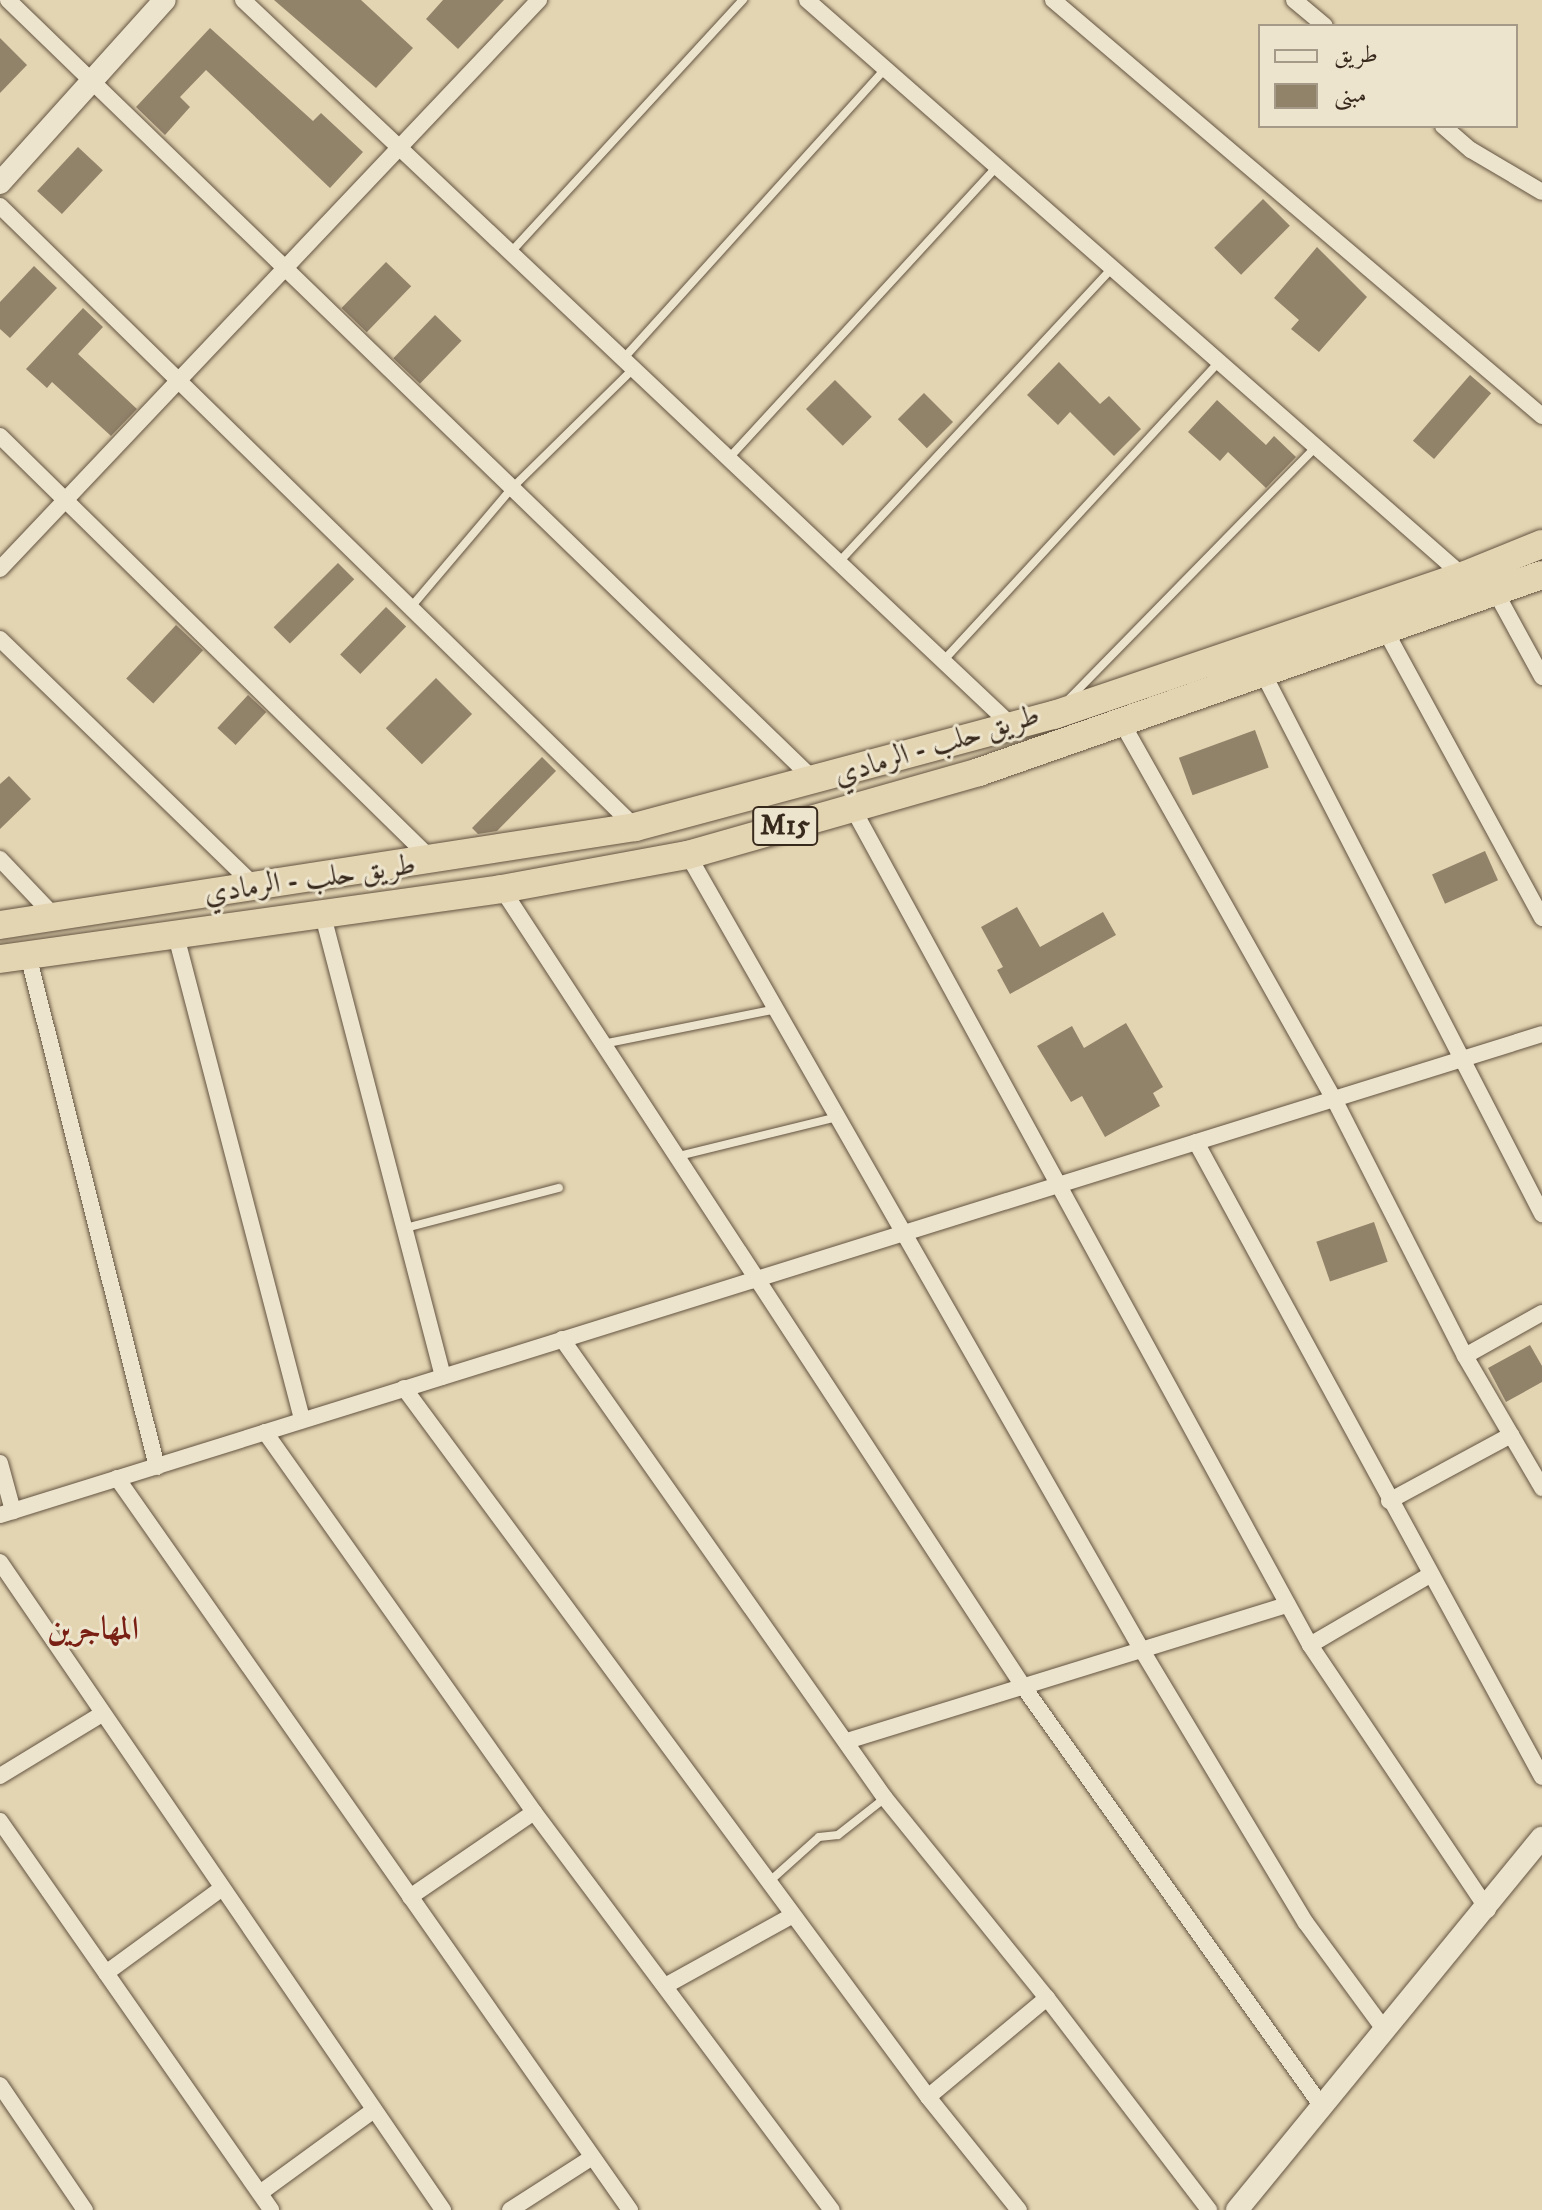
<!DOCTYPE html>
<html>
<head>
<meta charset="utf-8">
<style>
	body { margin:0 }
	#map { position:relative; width:1542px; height:2210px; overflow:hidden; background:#e4d5b2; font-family:"IM FELL DW Pica",Amiri,serif }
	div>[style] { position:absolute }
	.building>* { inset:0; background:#91826a; transform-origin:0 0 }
	.roads { filter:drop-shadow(0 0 2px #635442) drop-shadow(0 0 2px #635442) }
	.lane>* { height:8px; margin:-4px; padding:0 4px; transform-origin:4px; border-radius:4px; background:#ede4cd }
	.street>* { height:16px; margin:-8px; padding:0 8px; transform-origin:8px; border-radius:8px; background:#ede4cd }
	.secondary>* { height:22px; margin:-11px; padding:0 11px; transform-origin:11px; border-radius:11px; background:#ede4cd }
	.highway>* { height:28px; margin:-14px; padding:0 14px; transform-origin:14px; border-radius:14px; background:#e4d5b2 }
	span { translate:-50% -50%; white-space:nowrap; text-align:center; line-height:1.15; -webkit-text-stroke:6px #ede4cd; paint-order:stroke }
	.shield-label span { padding:2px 6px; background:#ede4cd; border:2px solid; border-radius:6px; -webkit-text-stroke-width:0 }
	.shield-label { font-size:28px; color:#38291d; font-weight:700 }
	.street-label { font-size:30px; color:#38291d }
	.neighbourhood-label { font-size:32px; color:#7a1f14; font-weight:700 }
	.legend { position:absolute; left:1258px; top:24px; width:260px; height:104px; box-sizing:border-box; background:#ede4cd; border:2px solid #a59987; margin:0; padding:10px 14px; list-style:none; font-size:24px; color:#38291d }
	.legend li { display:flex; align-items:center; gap:16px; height:40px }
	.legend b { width:40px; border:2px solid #a59987 }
</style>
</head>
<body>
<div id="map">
	<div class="building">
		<div style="clip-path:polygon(274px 0,361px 0,413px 48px,376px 88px)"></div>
		<div style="clip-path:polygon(443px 0,504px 0,458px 49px,426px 19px)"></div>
		<div style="clip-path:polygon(210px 28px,313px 121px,321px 113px,363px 152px,330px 188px,206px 70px,180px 97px,190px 107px,165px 135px,136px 107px)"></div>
		<div style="clip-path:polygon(0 38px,27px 65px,0 93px)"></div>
		<div style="left:78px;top:147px;width:34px;height:60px;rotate:43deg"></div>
		<div style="left:1263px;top:199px;width:38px;height:69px;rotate:45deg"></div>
		<div style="clip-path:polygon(1317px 247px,1367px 297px,1319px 352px,1291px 329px,1299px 320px,1274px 298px)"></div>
		<div style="left:386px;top:262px;width:35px;height:64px;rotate:44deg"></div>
		<div style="clip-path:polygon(34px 266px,57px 288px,10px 338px,0 329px,0 302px)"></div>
		<div style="clip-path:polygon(83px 308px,103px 327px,78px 354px,137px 409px,111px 436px,52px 382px,47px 388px,26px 369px)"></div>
		<div style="left:435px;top:315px;width:37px;height:60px;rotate:44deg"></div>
		<div style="clip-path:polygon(1059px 362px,1100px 404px,1109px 396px,1141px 429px,1114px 456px,1070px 412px,1058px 425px,1027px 395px)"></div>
		<div style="left:1470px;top:375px;width:28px;height:87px;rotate:41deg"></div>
		<div style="left:835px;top:380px;width:52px;height:41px;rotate:45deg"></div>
		<div style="left:924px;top:393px;width:41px;height:37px;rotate:45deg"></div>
		<div style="clip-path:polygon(1217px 400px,1266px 445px,1274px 436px,1296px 457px,1266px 488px,1228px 452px,1220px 461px,1188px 432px)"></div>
		<div style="left:338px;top:563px;width:23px;height:91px;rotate:45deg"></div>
		<div style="left:386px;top:607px;width:28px;height:66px;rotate:44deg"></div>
		<div style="left:176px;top:625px;width:37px;height:73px;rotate:43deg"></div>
		<div style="left:436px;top:678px;width:51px;height:71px;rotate:45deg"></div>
		<div style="left:248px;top:695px;width:25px;height:45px;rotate:43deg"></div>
		<div style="left:1255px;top:730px;width:40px;height:81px;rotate:70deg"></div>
		<div style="clip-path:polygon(542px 757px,556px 771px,497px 831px,478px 834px,472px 828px)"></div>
		<div style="clip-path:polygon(9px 776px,31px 799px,0 829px,0 784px)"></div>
		<div style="left:1485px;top:851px;width:32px;height:58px;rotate:66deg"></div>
		<div style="clip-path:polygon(1017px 907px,1040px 947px,1103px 912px,1116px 935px,1010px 994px,997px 970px,1003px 967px,981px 927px)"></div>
		<div style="clip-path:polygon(1126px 1023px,1163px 1087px,1153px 1093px,1160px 1106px,1105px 1137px,1082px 1096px,1071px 1102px,1037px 1046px,1072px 1026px,1084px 1048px)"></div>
		<div style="left:1374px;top:1222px;width:42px;height:61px;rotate:71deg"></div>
		<div style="clip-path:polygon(1530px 1345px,1542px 1366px,1542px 1382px,1506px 1402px,1488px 1368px)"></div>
	</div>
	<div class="roads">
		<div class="lane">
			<div style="left:511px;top:252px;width:343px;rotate:-47.4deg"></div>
			<div style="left:623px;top:359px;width:391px;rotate:-47.9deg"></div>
			<div style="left:729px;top:458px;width:396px;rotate:-47.4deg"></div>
			<div style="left:839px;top:562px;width:401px;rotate:-47.1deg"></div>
			<div style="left:411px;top:607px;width:156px;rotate:-49.7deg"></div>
			<div style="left:512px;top:488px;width:170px;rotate:-44.5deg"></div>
			<div style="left:943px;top:661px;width:407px;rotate:-47.3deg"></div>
			<div style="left:1068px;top:700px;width:354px;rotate:-45.6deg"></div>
			<div style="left:603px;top:1044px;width:177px;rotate:-11.4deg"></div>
			<div style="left:675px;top:1157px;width:168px;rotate:-13.8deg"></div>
			<div style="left:405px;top:1228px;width:159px;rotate:-14.6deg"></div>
			<div style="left:771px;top:1880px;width:64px;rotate:-41.9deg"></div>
			<div style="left:819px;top:1837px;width:19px;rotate:-6deg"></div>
			<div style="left:838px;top:1835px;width:60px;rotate:-38.2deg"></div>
		</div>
		<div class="street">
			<div style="left:8px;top:0;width:1122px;rotate:44.06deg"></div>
			<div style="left:243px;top:0;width:1055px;rotate:43.35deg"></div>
			<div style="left:807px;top:0;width:873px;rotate:41.28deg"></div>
			<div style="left:1053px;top:0;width:642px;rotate:40.39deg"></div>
			<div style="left:1294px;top:0;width:40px;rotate:40deg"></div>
			<div style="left:1443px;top:126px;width:37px;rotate:41deg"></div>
			<div style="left:1471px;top:150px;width:82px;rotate:30.6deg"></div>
			<div style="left:0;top:206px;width:888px;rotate:44.36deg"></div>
			<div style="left:0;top:436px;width:604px;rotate:44.46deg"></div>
			<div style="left:0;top:569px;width:784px;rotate:-46.55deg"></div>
			<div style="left:1495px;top:591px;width:98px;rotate:61.3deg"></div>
			<div style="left:1385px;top:630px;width:328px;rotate:61.4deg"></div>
			<div style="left:0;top:639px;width:356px;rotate:44.1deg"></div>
			<div style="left:1263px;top:673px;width:609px;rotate:62.72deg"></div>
			<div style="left:1122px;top:723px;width:432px;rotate:60.6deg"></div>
			<div style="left:1334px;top:1099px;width:288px;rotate:63deg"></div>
			<div style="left:1465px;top:1356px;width:153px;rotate:59.7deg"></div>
			<div style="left:852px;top:807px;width:955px;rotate:61.34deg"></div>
			<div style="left:1310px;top:1645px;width:319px;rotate:56.1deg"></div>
			<div style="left:688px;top:855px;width:918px;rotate:60.28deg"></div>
			<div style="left:1143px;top:1652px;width:316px;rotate:59deg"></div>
			<div style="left:1306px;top:1923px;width:135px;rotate:53.7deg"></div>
			<div style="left:0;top:859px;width:79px;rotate:46.5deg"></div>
			<div style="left:502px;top:889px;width:956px;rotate:56.83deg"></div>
			<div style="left:1025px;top:1689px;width:511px;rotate:54.57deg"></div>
			<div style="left:322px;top:912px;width:480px;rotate:75.4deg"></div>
			<div style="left:175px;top:932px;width:503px;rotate:75.38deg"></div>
			<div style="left:28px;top:955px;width:528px;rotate:75.86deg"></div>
			<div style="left:1196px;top:1142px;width:723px;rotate:61.41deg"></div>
			<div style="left:562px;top:1339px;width:561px;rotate:54.87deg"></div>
			<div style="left:885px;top:1798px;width:257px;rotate:51deg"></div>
			<div style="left:1047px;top:1998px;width:267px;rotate:52.6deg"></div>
			<div style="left:1465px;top:1356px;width:88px;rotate:-29.2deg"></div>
			<div style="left:404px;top:1388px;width:882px;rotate:53.53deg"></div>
			<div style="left:928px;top:2097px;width:145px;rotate:51.2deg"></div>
			<div style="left:265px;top:1432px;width:466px;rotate:54.7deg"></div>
			<div style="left:534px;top:1812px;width:497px;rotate:53.2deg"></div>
			<div style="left:0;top:1463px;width:50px;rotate:74.8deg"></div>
			<div style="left:117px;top:1478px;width:894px;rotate:54.98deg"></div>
			<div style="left:1389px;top:1501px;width:139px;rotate:-28.4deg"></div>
			<div style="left:0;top:1515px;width:1615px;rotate:-17.32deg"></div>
			<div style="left:0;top:1562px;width:785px;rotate:55.64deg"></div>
			<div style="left:1310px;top:1645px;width:139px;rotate:-30.3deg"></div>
			<div style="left:847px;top:1741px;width:461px;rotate:-17.2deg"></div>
			<div style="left:0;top:1776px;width:119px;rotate:-31.3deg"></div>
			<div style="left:0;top:1821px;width:474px;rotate:55.1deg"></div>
			<div style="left:410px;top:1897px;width:150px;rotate:-34.4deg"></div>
			<div style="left:106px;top:1973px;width:144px;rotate:-36.2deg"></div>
			<div style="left:665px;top:1986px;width:146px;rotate:-29deg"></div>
			<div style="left:0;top:2085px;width:151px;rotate:55.8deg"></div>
			<div style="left:928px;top:2097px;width:155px;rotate:-39.8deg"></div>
			<div style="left:260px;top:2193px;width:141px;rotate:-36.1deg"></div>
			<div style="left:510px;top:2210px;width:96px;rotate:-32.7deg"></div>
		</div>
		<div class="secondary">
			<div style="left:0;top:183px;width:246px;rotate:-48deg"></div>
			<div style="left:1237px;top:2210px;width:481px;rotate:-50.7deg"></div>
		</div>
		<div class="highway">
			<div style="left:0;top:925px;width:643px;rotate:-8.77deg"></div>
			<div style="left:635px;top:827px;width:434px;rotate:-15deg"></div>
			<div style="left:1054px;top:715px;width:432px;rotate:-18.8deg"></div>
			<div style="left:1463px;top:576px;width:85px;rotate:-22.1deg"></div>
			<div style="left:0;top:959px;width:507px;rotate:-7.94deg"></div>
			<div style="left:502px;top:889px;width:189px;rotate:-10.4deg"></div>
			<div style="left:688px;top:855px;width:303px;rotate:-15.9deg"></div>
			<div style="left:979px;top:772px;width:596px;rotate:-19.29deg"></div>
		</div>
	</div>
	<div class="shield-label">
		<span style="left:785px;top:826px">M15</span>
	</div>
	<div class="street-label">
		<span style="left:937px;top:746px;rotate:-17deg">طريق حلب - الرمادي</span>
		<span style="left:310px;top:880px;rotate:-8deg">طريق حلب - الرمادي</span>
	</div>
	<div class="neighbourhood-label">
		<span style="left:93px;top:1630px">المهاجرين</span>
	</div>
	<ul class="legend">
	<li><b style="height:10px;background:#ede4cd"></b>طريق</li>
	<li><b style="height:22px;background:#91826a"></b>مبنى</li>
	</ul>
</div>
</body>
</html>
